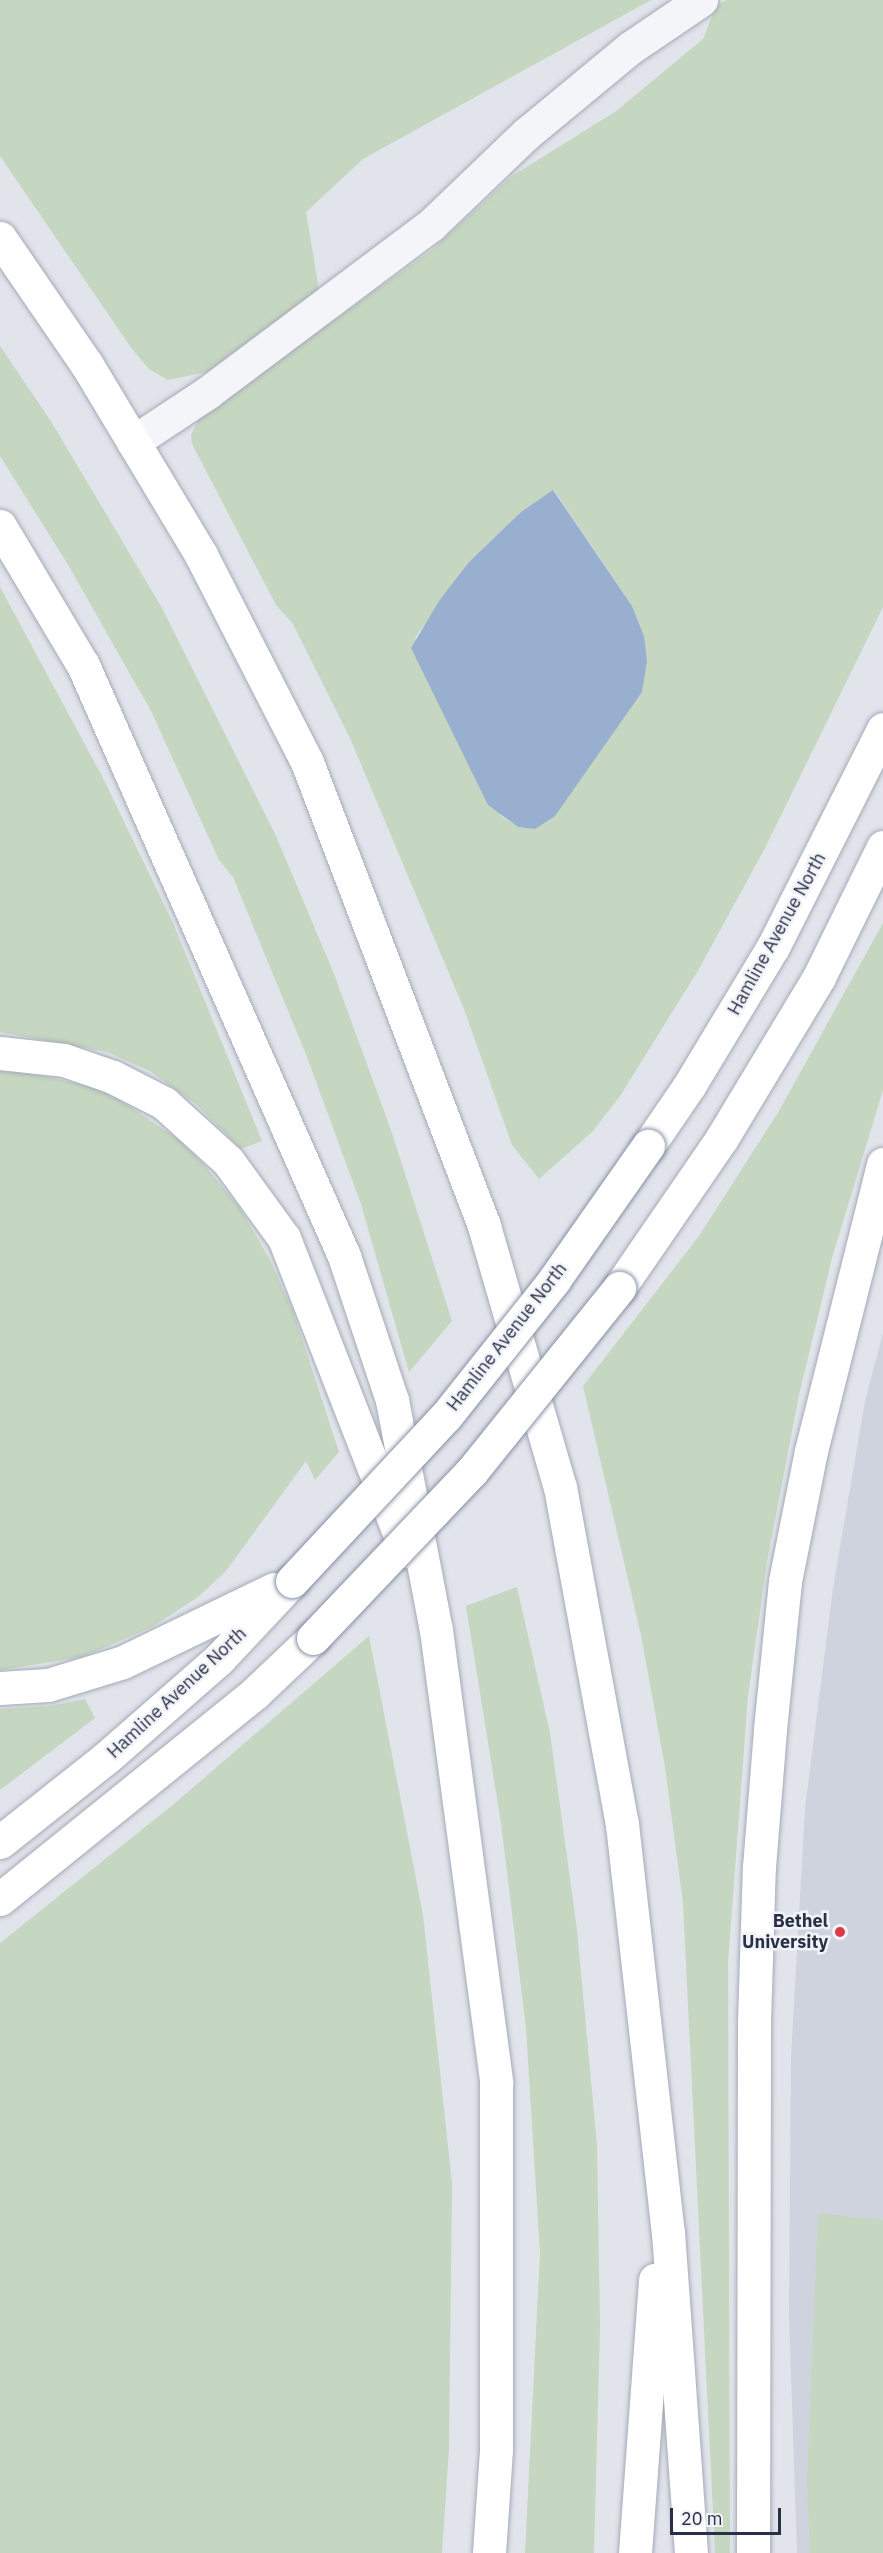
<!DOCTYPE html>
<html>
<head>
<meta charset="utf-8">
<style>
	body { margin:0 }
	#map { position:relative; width:883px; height:2553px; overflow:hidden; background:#e1e4eb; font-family:"IBM Plex Sans",sans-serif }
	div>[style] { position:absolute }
	.built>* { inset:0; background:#cfd3dd }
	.green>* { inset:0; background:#c5d6c1 }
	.water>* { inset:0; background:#98afcf }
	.roads { filter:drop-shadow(0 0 2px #a5aab6) drop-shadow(0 0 2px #a5aab6) }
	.minor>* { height:33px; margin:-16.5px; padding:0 16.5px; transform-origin:16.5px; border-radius:16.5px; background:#f4f5f9 }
	.highway>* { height:33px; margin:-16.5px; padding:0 16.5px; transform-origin:16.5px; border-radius:16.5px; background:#fff }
	.bridges { filter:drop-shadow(0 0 2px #8690a3) drop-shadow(0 0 2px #8690a3) }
	.highway-bridge>* { height:33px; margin:-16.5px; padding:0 16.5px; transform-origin:16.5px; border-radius:16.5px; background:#fff }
	.dots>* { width:16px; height:16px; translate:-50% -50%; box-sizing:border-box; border:3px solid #f1f3f8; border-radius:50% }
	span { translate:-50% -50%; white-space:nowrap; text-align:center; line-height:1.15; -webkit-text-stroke:5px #f1f3f8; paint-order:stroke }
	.street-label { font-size:18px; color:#273045 }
	.poi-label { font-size:18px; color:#273045; font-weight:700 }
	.right { translate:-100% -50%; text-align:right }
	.scale { position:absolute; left:670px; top:2508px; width:111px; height:27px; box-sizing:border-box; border:3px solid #273045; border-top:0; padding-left:8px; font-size:18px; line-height:21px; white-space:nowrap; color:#273045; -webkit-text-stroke:4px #f1f3f8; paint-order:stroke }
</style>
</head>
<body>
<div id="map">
	<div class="built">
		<div style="clip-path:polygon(883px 1333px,883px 2553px,797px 2553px,789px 2315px,791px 2057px,805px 1808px,833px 1588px,865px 1401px)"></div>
	</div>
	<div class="green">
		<div style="clip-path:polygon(0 0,651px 0,363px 159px,306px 212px,319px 290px,207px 372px,168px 380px,149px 369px,132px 349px,0 156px)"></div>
		<div style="clip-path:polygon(evenodd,726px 0,883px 0,883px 607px,765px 848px,699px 969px,620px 1096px,592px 1132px,539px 1179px,512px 1145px,464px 1009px,350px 738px,293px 624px,276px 605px,192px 444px,191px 435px,201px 415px,432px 250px,512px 176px,615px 112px,703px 39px,716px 7px,726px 0,554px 490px,632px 606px,644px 636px,535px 829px,518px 827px,502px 817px,415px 638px,469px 562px,521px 512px,554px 490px)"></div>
		<div style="clip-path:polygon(0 346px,52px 423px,162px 608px,276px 836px,334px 974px,392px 1133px,452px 1321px,409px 1372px,361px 1204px,307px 1057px,233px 877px,219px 860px,151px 711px,67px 563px,0 456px)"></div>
		<div style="clip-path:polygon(0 587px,103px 778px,173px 923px,262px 1141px,241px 1149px,197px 1105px,150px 1071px,107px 1052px,0 1032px)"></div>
		<div style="clip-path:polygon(883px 923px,883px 1090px,832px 1258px,799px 1395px,767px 1562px,748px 1696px,728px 1963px,730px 2553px,715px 2553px,683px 1903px,665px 1767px,641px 1635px,583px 1386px,699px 1236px,779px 1111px)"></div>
		<div style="clip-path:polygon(0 1067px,90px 1086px,117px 1098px,182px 1142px,204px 1165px,240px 1208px,270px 1260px,293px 1311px,339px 1452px,315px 1480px,306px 1461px,226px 1571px,198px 1597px,152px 1627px,82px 1657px,0 1670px)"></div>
		<div style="clip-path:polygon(517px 1587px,550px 1733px,577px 1930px,597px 2145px,600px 2326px,594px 2553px,525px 2553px,540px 2253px,526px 2028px,501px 1823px,466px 1606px)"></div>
		<div style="clip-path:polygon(369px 1636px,423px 1915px,452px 2183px,449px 2448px,442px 2553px,0 2553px,0 1943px,174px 1804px)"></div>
		<div style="clip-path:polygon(85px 1699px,95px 1718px,0 1790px,0 1709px,50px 1706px)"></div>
		<div style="clip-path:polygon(818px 2213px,883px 2220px,883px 2553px,810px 2553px,807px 2482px)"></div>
	</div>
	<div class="water">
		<div style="clip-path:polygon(553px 490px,632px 606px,644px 636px,647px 661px,642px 692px,555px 816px,535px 829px,518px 827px,488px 805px,411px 648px,439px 601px,469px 562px,521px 512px)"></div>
	</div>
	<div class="roads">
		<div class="minor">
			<div style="left:133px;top:442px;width:89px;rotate:-33.5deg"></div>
			<div style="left:207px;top:393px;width:280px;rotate:-36.9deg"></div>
			<div style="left:431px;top:225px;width:132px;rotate:-43.8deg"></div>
			<div style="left:526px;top:134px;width:135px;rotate:-39.6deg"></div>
			<div style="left:630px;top:48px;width:86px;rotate:-34.1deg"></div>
		</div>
		<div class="highway">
			<div style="left:0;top:238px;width:154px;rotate:55.6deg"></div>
			<div style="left:87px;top:365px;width:222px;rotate:59deg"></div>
			<div style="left:201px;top:555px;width:233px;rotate:62.9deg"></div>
			<div style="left:307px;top:762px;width:497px;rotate:69.1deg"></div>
			<div style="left:484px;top:1226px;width:272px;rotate:73.8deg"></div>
			<div style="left:560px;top:1487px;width:343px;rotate:79.6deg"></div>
			<div style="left:622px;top:1824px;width:411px;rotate:83.6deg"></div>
			<div style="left:668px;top:2232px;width:322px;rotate:85.9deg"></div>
			<div style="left:0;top:526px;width:162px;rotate:59.2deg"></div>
			<div style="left:83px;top:665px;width:646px;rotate:66.17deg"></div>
			<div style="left:344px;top:1256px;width:152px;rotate:71.6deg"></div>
			<div style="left:392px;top:1400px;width:234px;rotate:79.2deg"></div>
			<div style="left:436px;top:1630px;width:456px;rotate:82.4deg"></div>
			<div style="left:496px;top:2082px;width:368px;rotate:90deg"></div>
			<div style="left:496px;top:2450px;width:103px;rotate:93.9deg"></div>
			<div style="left:0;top:1053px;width:64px;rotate:6.2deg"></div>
			<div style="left:64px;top:1060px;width:52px;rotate:19.1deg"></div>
			<div style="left:113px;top:1077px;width:57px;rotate:27deg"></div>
			<div style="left:164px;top:1103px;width:86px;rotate:42.2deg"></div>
			<div style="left:228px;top:1161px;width:95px;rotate:54deg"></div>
			<div style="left:284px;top:1238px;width:336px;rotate:68.7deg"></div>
			<div style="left:648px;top:1146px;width:73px;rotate:-55.7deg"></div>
			<div style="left:689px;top:1086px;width:162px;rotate:-58.9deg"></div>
			<div style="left:773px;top:947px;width:244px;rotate:-63.2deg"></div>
			<div style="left:619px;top:1288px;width:182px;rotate:-55.5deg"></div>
			<div style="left:722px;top:1138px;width:188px;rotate:-58.9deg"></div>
			<div style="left:819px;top:977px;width:145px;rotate:-63.8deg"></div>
			<div style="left:0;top:1688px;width:48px;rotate:-3.6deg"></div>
			<div style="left:48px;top:1685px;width:78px;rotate:-17deg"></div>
			<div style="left:123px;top:1662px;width:168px;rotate:-25.8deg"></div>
			<div style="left:0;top:1842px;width:135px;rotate:-38.4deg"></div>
			<div style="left:106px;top:1758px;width:150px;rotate:-41.2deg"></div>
			<div style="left:219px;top:1659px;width:107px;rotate:-46.9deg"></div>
			<div style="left:0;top:1899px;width:328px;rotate:-38.9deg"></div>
			<div style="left:255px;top:1693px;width:80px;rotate:-43.5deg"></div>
			<div style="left:635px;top:2553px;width:274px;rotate:-85.8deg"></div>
			<div style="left:753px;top:2553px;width:531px;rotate:-89.89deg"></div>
			<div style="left:754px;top:2022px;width:155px;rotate:-88.2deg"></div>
			<div style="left:759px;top:1867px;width:138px;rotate:-85.4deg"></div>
			<div style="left:770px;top:1729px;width:149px;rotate:-84.2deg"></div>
			<div style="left:785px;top:1581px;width:133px;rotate:-78.7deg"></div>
			<div style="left:811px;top:1451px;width:296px;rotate:-75.9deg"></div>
		</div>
	</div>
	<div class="bridges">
		<div class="highway-bridge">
			<div style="left:292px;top:1581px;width:226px;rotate:-47deg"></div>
			<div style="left:446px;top:1416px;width:174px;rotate:-51.5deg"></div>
			<div style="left:554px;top:1280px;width:164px;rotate:-55deg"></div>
			<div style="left:313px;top:1638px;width:231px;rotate:-46.4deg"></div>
			<div style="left:472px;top:1471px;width:235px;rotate:-51.2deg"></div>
		</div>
	</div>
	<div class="dots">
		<div style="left:840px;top:1932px;background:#dd3946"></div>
	</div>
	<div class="street-label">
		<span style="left:777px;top:934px;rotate:-61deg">Hamline Avenue North</span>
		<span style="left:507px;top:1337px;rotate:-52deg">Hamline Avenue North</span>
		<span style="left:177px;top:1693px;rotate:-43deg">Hamline Avenue North</span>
	</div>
	<div class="poi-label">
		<span class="right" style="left:828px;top:1932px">Bethel<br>University</span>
	</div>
	<div class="scale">20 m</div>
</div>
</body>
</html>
